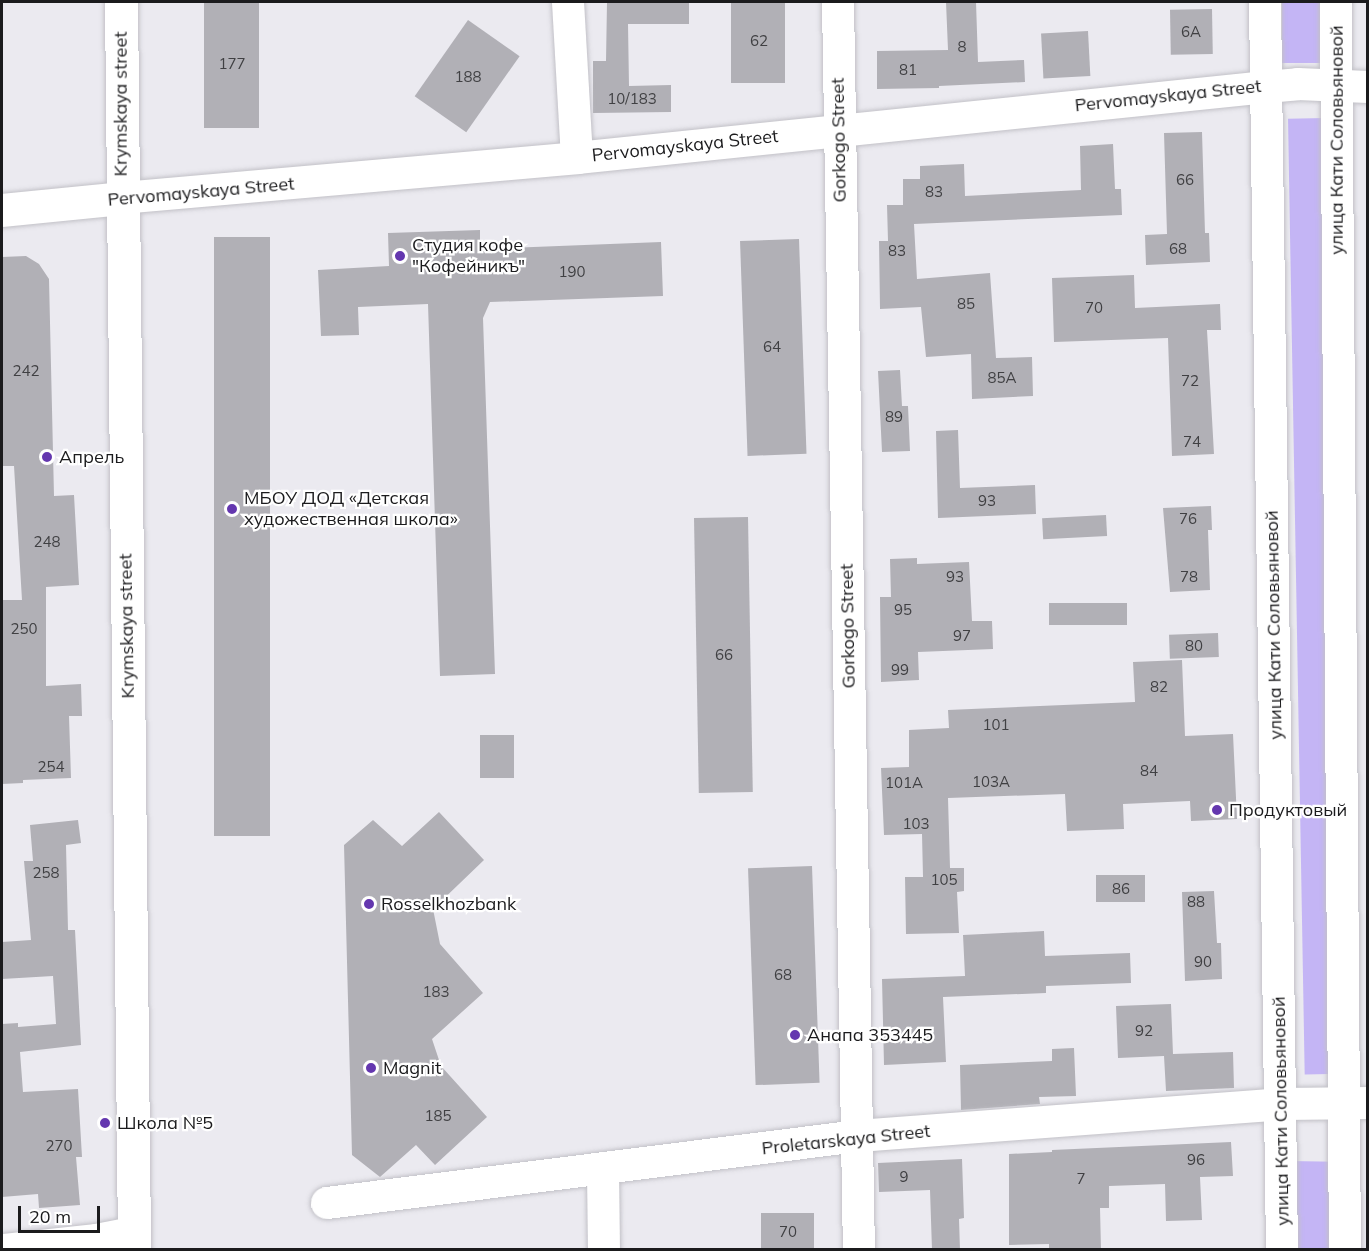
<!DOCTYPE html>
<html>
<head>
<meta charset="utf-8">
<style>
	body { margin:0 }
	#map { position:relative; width:1369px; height:1251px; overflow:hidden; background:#ebeaf0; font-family:Mulish,sans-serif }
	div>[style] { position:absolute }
	.green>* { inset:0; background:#c4b5f5; transform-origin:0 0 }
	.building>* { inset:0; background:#b1b0b6; transform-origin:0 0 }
	.roads { filter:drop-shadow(0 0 2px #c2c1c7) drop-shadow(0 0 2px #c2c1c7) }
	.street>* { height:32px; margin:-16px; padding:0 16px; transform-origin:16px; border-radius:16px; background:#fff }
	.secondary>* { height:33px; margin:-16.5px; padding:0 16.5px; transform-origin:16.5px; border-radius:16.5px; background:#fff }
	.dots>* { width:16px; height:16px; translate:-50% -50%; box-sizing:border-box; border:3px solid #fff; border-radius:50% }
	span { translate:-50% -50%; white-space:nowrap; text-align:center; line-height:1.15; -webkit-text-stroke:4.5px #fff; paint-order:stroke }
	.number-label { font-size:15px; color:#404043 }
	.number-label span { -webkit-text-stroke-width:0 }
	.street-label { font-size:18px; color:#1b1b1d }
	.poi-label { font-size:18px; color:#1b1b1d }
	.left { translate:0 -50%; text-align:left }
	.frame { position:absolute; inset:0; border:3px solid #1b1b1d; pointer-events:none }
	.scale { position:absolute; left:18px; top:1206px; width:82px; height:27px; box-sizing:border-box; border:3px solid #1b1b1d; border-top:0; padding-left:8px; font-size:18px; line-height:21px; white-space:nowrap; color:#1b1b1d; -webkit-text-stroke:4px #fff; paint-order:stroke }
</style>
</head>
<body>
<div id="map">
	<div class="green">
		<div style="left:1282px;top:2px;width:39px;height:61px"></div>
		<div style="left:1325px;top:118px;width:956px;height:37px;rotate:89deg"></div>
		<div style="left:1288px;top:1161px;width:48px;height:88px;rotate:1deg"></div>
	</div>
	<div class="building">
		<div style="left:204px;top:2px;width:55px;height:126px"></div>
		<div style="clip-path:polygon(607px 2px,689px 2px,689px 24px,628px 24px,629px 86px,671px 85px,671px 112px,593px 113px,593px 61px,606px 61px)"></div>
		<div style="left:731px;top:2px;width:54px;height:81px"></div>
		<div style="clip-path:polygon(946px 2px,976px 2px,978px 62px,1024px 60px,1025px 82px,939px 86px,939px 88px,877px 89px,877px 51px,948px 50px)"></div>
		<div style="left:1212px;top:9px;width:45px;height:42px;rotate:89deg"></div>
		<div style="left:468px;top:20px;width:63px;height:93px;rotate:35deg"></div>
		<div style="left:1088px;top:31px;width:45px;height:47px;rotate:87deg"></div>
		<div style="clip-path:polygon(1202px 132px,1205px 233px,1209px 233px,1210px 262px,1146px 265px,1145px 235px,1167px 234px,1164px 133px)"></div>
		<div style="clip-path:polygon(1113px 144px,1115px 189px,1121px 189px,1122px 215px,914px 224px,917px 279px,990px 273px,996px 358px,1032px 357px,1033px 396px,972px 399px,971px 354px,926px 357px,921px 307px,880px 309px,879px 241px,888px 241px,887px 205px,903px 205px,903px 179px,920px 179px,920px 166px,964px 164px,965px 196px,1081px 190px,1080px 146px)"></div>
		<div style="clip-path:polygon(480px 230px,480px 249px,661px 242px,663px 296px,490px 302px,483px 318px,495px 674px,440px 676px,428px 304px,358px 307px,359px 335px,321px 336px,318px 270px,389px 266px,388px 233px)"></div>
		<div style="left:270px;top:237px;width:599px;height:56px;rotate:90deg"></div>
		<div style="left:799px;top:239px;width:215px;height:59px;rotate:88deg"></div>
		<div style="clip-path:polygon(26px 256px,39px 264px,49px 279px,54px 496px,74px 495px,79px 585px,46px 587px,46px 686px,81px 684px,82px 716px,69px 716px,71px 778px,23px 780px,23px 783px,2px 784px,2px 600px,22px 600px,14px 466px,2px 466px,2px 257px)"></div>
		<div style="clip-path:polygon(1134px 275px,1135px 308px,1220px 304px,1221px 330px,1207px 330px,1214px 454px,1172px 456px,1168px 338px,1054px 342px,1052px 278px)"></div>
		<div style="clip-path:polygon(900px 370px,902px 406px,908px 406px,910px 451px,882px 452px,878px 371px)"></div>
		<div style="clip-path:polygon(958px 430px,960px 488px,1035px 485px,1036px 514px,938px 518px,936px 431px)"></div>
		<div style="clip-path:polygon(1211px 506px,1212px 530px,1208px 530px,1210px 590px,1170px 592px,1163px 508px)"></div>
		<div style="left:1106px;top:515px;width:21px;height:64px;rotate:87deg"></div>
		<div style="left:748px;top:517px;width:275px;height:54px;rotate:89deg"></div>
		<div style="clip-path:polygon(917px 558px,917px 564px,969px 562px,972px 621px,992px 621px,993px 649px,918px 652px,919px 680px,881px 682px,880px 597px,891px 597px,890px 559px)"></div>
		<div style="left:1127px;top:603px;width:22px;height:78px;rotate:90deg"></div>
		<div style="left:1218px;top:633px;width:24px;height:49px;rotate:88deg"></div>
		<div style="clip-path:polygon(1182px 660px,1185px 736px,1233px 734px,1237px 819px,1191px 821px,1190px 801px,1123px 804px,1124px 829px,1067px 831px,1065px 794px,948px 798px,950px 868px,964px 868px,964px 891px,957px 892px,959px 933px,906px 934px,905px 877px,923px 877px,922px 834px,884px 835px,881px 768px,909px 767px,909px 730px,949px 728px,948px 710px,1135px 702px,1133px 662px)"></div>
		<div style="left:480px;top:735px;width:34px;height:43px"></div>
		<div style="clip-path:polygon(439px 812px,484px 860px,433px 909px,440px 944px,483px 993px,432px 1039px,441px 1066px,487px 1117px,435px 1165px,416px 1145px,380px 1177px,352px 1155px,344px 845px,373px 820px,402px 846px)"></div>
		<div style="clip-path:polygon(78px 820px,81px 843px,66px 845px,68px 930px,75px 930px,81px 1045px,20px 1052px,23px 1092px,78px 1089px,82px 1157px,76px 1157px,80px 1205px,39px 1208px,38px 1194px,2px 1197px,2px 1024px,18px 1023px,18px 1027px,56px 1024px,53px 976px,2px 979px,2px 942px,31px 940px,24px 861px,33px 861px,30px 825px)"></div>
		<div style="left:812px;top:866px;width:217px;height:64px;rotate:88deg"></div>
		<div style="left:1145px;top:875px;width:27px;height:49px;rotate:90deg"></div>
		<div style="clip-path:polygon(1214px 891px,1217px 943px,1221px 943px,1222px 979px,1185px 981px,1182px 892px)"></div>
		<div style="clip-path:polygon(1044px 931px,1045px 956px,1130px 953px,1131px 983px,1046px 986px,1046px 993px,943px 997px,946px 1062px,884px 1065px,882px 979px,965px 976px,963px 935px)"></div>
		<div style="clip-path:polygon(1171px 1004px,1173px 1054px,1233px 1052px,1234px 1088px,1166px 1091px,1164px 1056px,1118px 1058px,1116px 1006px)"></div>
		<div style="clip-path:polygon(1074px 1048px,1076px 1096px,1039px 1097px,1040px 1104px,961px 1110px,960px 1065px,1052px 1061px,1052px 1049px)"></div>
		<div style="clip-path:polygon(1231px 1142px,1233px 1176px,1200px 1177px,1202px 1220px,1166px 1221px,1165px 1184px,1109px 1186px,1109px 1208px,1100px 1208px,1101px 1250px,1049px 1250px,1049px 1244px,1009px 1245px,1009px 1154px,1052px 1152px,1052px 1150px)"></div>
		<div style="clip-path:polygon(962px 1159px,964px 1218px,959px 1219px,960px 1250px,932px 1250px,930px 1190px,879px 1192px,878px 1163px)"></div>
		<div style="left:814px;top:1213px;width:37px;height:53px;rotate:90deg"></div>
	</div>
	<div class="roads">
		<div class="street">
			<div style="left:568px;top:2px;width:156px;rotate:86.7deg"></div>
			<div style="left:838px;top:2px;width:1248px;rotate:89.04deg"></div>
			<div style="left:1265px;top:2px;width:1248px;rotate:89.22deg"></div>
			<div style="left:1336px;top:2px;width:1248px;rotate:89.59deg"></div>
			<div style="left:122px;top:198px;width:457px;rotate:-5deg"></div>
			<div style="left:577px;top:158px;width:693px;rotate:-5.88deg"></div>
			<div style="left:1266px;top:87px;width:32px;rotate:-5deg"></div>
			<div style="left:1298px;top:84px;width:70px;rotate:2.5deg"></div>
			<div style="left:603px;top:1170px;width:80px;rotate:89.3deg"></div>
			<div style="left:327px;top:1203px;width:535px;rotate:-7.19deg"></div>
			<div style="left:858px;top:1136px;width:424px;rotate:-4.3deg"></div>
			<div style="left:1281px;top:1104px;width:87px;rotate:-0.7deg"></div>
		</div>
		<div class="secondary">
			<div style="left:121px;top:2px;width:1248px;rotate:89.4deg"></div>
			<div style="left:2px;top:210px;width:121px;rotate:-5.7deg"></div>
			<div style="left:4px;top:1250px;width:93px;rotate:-6.2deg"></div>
			<div style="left:96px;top:1240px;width:38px;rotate:-11deg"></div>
		</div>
	</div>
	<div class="dots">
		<div style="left:400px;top:256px;background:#6437af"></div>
		<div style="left:47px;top:457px;background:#6437af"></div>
		<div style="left:232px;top:509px;background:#6437af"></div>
		<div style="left:1217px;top:810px;background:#6437af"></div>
		<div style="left:369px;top:904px;background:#6437af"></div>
		<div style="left:795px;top:1035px;background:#6437af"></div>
		<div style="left:371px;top:1068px;background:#6437af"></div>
		<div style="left:105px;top:1123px;background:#6437af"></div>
	</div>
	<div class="number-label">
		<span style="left:1191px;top:32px">6А</span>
		<span style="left:759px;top:41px">62</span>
		<span style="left:962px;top:47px">8</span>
		<span style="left:232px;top:64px">177</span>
		<span style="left:908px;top:70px">81</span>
		<span style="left:468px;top:77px">188</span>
		<span style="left:632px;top:99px">10/183</span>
		<span style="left:1185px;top:180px">66</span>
		<span style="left:934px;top:192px">83</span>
		<span style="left:1178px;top:249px">68</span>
		<span style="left:897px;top:251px">83</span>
		<span style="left:572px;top:272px">190</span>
		<span style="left:966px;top:304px">85</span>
		<span style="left:1094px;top:308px">70</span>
		<span style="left:772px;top:347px">64</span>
		<span style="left:26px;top:371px">242</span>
		<span style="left:1002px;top:378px">85А</span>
		<span style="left:1190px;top:381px">72</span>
		<span style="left:894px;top:417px">89</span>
		<span style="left:1192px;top:442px">74</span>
		<span style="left:987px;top:501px">93</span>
		<span style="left:1188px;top:519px">76</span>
		<span style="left:47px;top:542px">248</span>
		<span style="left:955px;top:577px">93</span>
		<span style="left:1189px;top:577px">78</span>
		<span style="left:903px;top:610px">95</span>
		<span style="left:24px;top:629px">250</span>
		<span style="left:962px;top:636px">97</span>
		<span style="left:1194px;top:646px">80</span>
		<span style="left:724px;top:655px">66</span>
		<span style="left:900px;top:670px">99</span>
		<span style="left:1159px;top:687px">82</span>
		<span style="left:996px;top:725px">101</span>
		<span style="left:51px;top:767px">254</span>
		<span style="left:1149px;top:771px">84</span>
		<span style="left:991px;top:782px">103А</span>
		<span style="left:904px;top:783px">101А</span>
		<span style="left:916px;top:824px">103</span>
		<span style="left:46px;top:873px">258</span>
		<span style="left:944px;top:880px">105</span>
		<span style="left:1121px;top:889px">86</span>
		<span style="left:1196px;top:902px">88</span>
		<span style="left:1203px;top:962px">90</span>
		<span style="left:783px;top:975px">68</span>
		<span style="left:436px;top:992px">183</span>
		<span style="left:1144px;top:1031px">92</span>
		<span style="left:438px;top:1116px">185</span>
		<span style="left:59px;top:1146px">270</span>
		<span style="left:1196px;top:1160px">96</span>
		<span style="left:904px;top:1177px">9</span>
		<span style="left:1081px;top:1179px">7</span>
		<span style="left:788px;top:1232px">70</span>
	</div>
	<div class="street-label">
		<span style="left:1168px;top:96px;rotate:-6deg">Pervomayskaya Street</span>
		<span style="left:121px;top:104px;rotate:-90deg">Krymskaya street</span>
		<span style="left:839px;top:140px;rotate:-91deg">Gorkogo Street</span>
		<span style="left:1337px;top:140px;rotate:-90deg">улица Кати Соловьяновой</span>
		<span style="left:685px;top:146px;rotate:-6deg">Pervomayskaya Street</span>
		<span style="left:201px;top:192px;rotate:-5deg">Pervomayskaya Street</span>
		<span style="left:1274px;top:625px;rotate:-91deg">улица Кати Соловьяновой</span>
		<span style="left:127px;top:626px;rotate:-91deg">Krymskaya street</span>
		<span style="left:848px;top:626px;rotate:-91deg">Gorkogo Street</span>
		<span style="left:1281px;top:1111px;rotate:-91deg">улица Кати Соловьяновой</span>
		<span style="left:846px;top:1140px;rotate:-6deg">Proletarskaya Street</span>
	</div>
	<div class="poi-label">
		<span class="left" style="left:412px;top:256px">Студия кофе<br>"Кофейникъ"</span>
		<span class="left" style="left:59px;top:457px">Апрель</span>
		<span class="left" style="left:244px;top:509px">МБОУ ДОД «Детская<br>художественная школа»</span>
		<span class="left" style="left:1229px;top:810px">Продуктовый</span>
		<span class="left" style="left:381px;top:904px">Rosselkhozbank</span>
		<span class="left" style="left:807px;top:1035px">Анапа 353445</span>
		<span class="left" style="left:383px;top:1068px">Magnit</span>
		<span class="left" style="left:117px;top:1123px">Школа №5</span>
	</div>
	<div class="frame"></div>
	<div class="scale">20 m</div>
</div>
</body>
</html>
